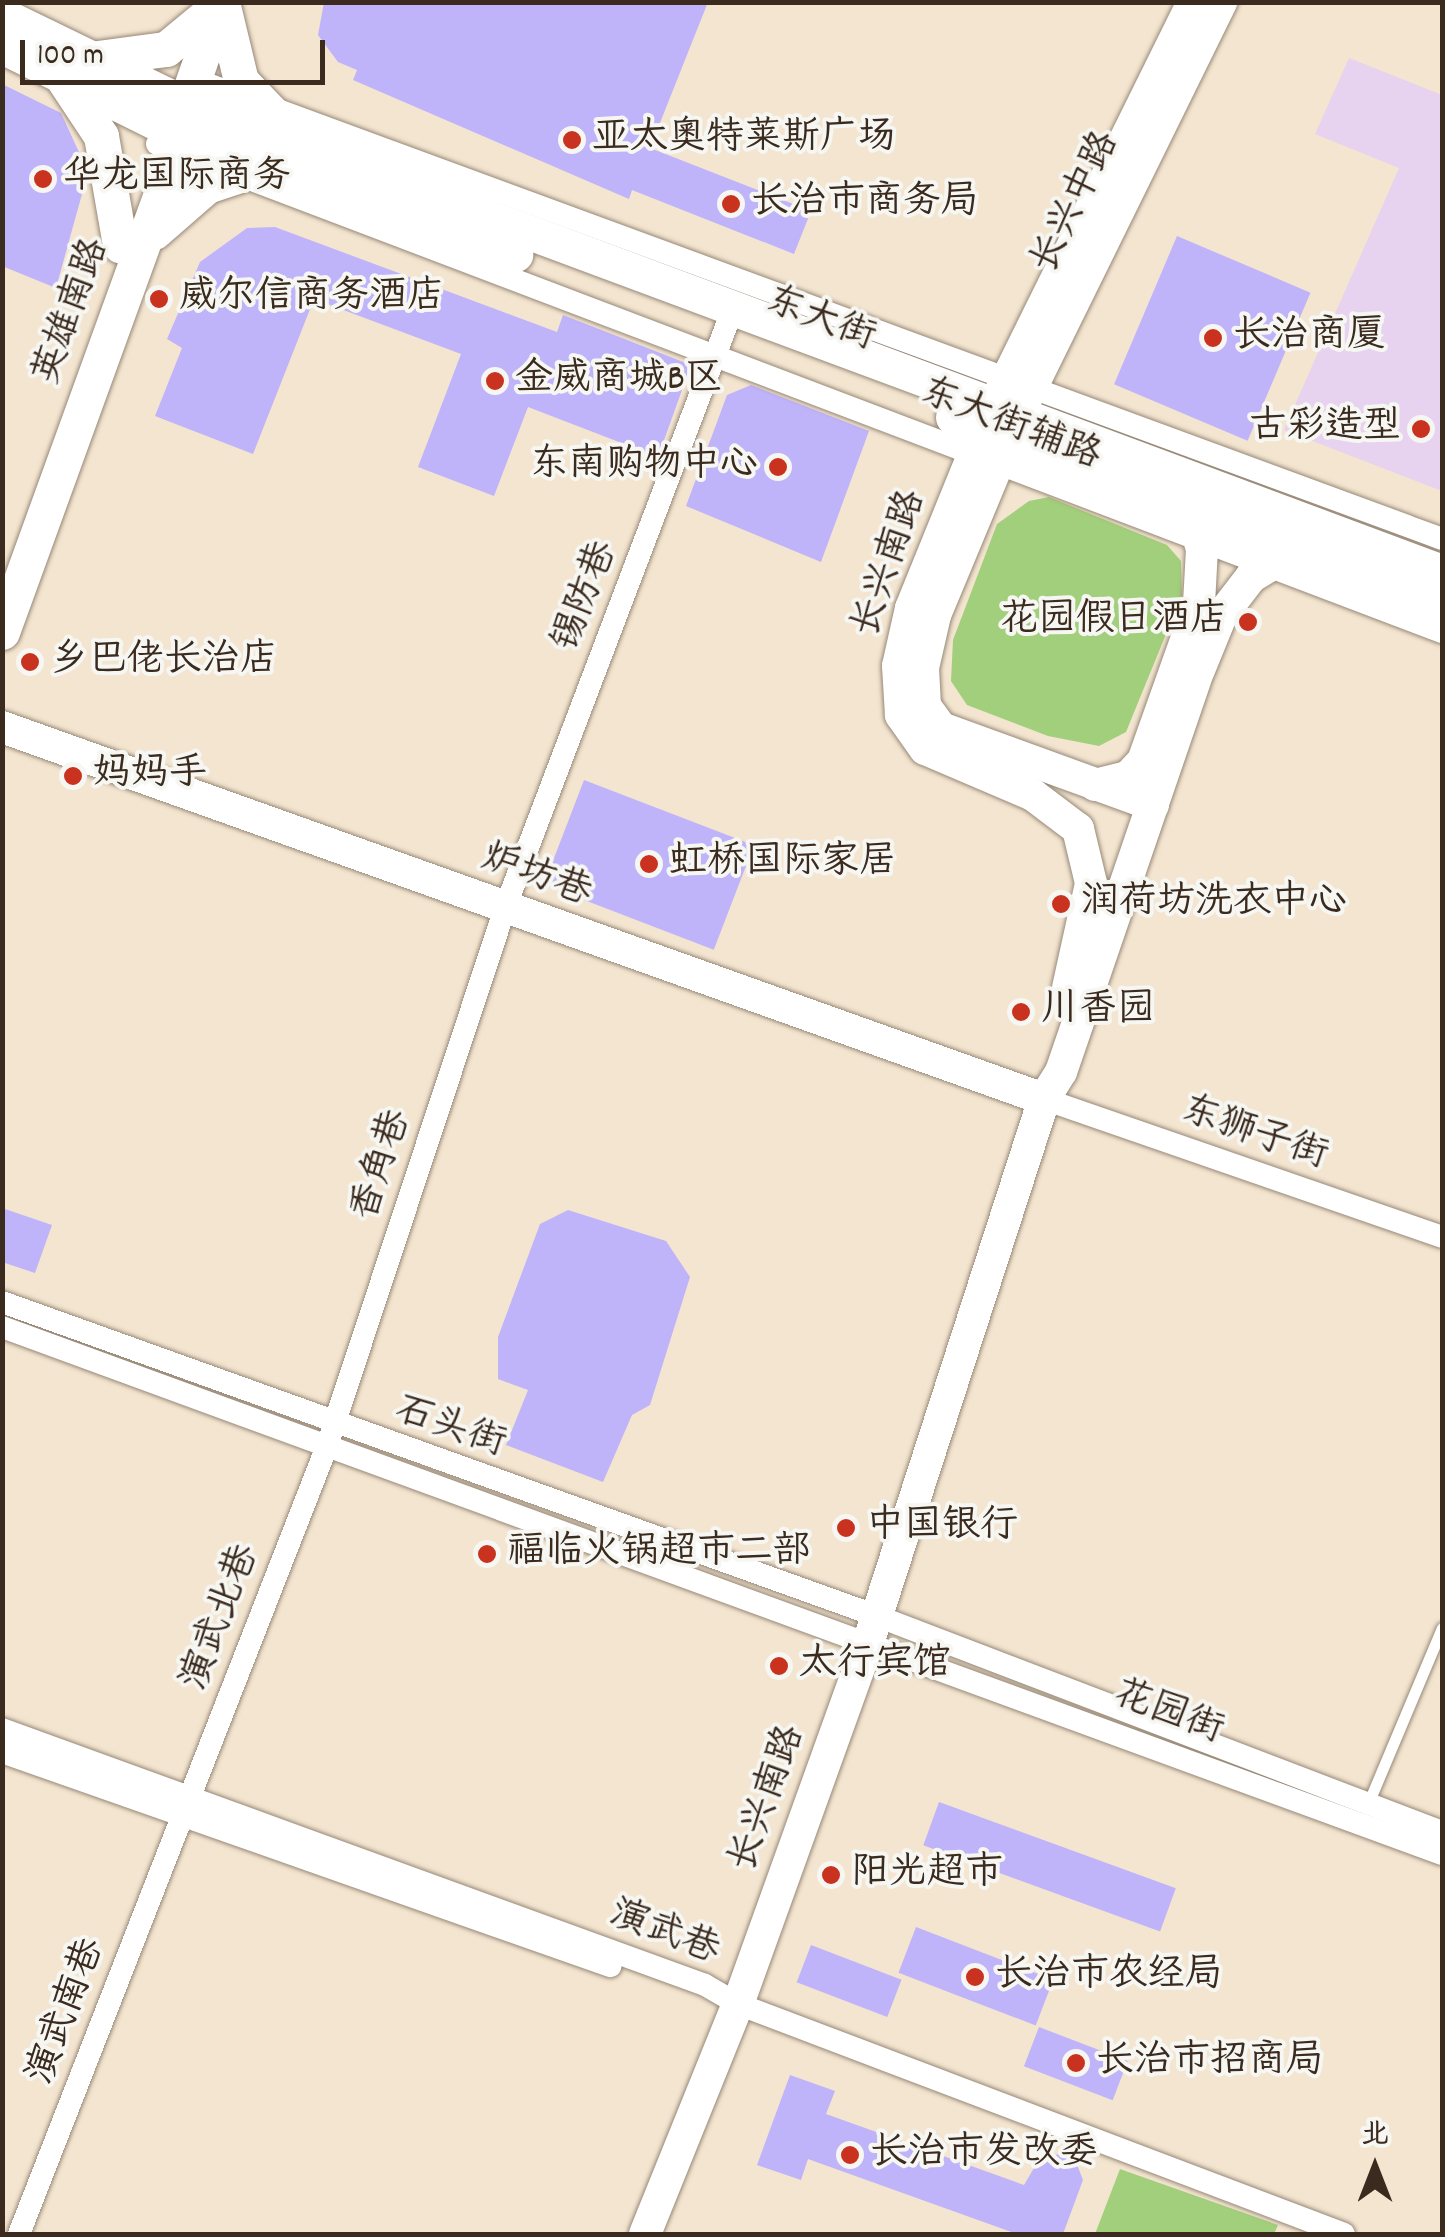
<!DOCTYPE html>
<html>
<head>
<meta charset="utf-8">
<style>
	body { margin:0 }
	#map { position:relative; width:1445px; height:2237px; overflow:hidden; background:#f3e5d0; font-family:Dekko,"LXGW WenKai TC",sans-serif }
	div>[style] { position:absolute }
	.built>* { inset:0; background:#e7d2ef }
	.green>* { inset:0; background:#a2cf7c }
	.building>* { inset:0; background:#bfb3fa; transform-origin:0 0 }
	.roads { filter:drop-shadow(0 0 2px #978877) drop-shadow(0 0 2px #978877) }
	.lane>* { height:11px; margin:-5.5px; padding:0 5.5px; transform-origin:5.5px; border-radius:5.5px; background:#fff }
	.street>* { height:22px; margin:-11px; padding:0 11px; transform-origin:11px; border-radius:11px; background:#fff }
	.secondary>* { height:32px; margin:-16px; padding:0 16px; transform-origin:16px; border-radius:16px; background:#fff }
	.primary>* { height:35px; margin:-17.5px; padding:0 17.5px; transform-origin:17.5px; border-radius:17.5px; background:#fff }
	.dots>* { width:28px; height:28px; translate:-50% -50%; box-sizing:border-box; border:5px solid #f6f6f2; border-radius:50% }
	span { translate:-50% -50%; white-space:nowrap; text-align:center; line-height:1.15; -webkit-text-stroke:8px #f6f6f2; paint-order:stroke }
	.poi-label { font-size:38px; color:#3b2a1e }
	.left { translate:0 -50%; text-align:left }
	.right { translate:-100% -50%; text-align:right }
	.street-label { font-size:38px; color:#3b2a1e }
	.frame { position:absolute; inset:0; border:5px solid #3b2a1e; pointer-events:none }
	.north { position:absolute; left:1325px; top:2117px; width:100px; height:100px; -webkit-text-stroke:8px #f6f6f2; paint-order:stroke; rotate:0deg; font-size:28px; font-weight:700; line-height:40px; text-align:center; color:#3b2a1e }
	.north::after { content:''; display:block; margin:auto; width:35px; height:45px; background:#3b2a1e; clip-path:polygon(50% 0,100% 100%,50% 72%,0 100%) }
	.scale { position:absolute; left:20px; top:40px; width:305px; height:45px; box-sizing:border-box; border:5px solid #3b2a1e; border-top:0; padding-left:12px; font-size:30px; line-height:35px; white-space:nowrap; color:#3b2a1e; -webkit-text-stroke:8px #f6f6f2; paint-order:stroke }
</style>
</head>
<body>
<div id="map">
	<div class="built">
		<div style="clip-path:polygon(1349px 58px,1442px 95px,1442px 491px,1284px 430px,1399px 168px,1315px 134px)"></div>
	</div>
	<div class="green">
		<div style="clip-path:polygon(1049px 497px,1167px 545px,1181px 561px,1182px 595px,1126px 732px,1099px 746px,1048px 736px,967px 705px,951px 681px,953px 640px,997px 524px,1029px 501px)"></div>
		<div style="clip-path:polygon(1120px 2169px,1278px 2225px,1274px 2234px,1095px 2234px)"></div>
	</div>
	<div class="building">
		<div style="clip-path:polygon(324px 2px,708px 2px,650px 148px,811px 211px,794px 254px,632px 190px,629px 199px,353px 80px,357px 70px,338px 62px,318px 35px)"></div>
		<div style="clip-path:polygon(2px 84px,61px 113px,84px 163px,82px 194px,56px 288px,2px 266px)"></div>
		<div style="clip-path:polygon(275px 227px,557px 332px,563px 315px,691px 365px,658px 457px,528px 407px,494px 496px,418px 467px,461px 354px,314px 299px,253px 454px,155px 416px,182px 348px,167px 339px,200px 262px,247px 228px)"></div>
		<div style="left:1177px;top:236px;width:145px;height:161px;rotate:23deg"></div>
		<div style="clip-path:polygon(751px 385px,869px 431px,821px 562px,686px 506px,727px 395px)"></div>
		<div style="left:584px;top:780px;width:182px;height:112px;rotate:21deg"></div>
		<div style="clip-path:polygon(2px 1208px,52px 1225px,35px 1273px,2px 1262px)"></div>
		<div style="clip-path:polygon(568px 1210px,666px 1241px,690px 1277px,650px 1405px,632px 1415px,603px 1482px,506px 1445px,528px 1390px,498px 1379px,498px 1337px,540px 1224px)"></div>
		<div style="left:939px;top:1802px;width:252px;height:46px;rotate:20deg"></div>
		<div style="left:916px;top:1927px;width:147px;height:49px;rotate:21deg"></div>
		<div style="left:811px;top:1945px;width:97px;height:40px;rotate:21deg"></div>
		<div style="left:1039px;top:2027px;width:95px;height:42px;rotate:21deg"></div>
		<div style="clip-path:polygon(790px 2075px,835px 2091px,826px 2114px,1024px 2185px,1041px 2156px,1063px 2154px,1076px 2162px,1083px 2180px,1063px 2234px,1017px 2234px,808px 2159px,801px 2180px,757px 2165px)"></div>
	</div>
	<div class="roads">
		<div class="lane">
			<div style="left:1367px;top:1806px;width:193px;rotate:-67.2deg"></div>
		</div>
		<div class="street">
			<div style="left:194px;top:79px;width:1330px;rotate:20.23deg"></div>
			<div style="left:157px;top:144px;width:1375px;rotate:20.8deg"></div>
			<div style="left:1044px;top:1099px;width:421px;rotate:19.1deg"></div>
			<div style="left:2px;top:1302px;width:930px;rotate:19.74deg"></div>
			<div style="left:877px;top:1616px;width:605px;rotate:20.92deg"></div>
			<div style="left:2px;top:1327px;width:1533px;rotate:20.1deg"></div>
			<div style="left:2px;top:1729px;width:748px;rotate:20.01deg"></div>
			<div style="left:705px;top:1985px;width:38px;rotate:30deg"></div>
			<div style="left:738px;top:2004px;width:648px;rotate:20.78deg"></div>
			<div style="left:2px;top:1752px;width:645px;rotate:19.39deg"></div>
			<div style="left:19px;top:2234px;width:846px;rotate:-68.65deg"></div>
			<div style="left:327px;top:1446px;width:567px;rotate:-71.69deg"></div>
			<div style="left:505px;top:908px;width:639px;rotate:-69.18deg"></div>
		</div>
		<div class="secondary">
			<div style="left:2px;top:727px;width:1106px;rotate:19.65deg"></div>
			<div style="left:1095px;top:785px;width:34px;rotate:-14deg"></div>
			<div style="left:1128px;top:777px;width:22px;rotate:-47deg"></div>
			<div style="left:1143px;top:761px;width:167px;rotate:-70.4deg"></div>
			<div style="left:1199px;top:604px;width:55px;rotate:-86.9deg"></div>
			<div style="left:1202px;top:549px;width:44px;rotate:-107.2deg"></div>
			<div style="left:1153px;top:805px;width:226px;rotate:-160deg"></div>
			<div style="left:941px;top:728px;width:27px;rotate:-126deg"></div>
			<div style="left:925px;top:706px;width:38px;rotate:-93deg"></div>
			<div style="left:923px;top:668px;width:54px;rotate:-77.2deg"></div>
			<div style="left:935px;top:615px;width:221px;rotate:-67.4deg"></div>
			<div style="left:1020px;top:411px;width:456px;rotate:-63.8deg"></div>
			<div style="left:1068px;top:988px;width:107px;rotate:-77.6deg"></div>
			<div style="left:1091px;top:883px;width:56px;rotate:-103.5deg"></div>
			<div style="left:1078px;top:829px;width:56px;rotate:-142.9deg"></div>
			<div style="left:1033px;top:795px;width:117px;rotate:-156.9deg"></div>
			<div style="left:925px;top:749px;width:42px;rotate:-125.2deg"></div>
			<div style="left:901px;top:715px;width:49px;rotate:-93.5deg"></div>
			<div style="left:898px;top:666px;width:59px;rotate:-77.4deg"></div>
			<div style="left:911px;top:608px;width:215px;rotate:-67.9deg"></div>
			<div style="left:992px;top:409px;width:454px;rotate:-63.7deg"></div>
			<div style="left:645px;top:2234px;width:248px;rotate:-68deg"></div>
			<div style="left:738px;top:2004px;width:387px;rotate:-70.2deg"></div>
			<div style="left:869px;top:1640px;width:569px;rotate:-72.07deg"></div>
			<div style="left:1044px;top:1099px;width:32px;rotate:-58deg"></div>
			<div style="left:1061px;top:1072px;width:425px;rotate:-71.1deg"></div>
			<div style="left:1199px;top:670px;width:58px;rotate:-67.8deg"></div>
			<div style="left:1221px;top:616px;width:49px;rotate:-52.4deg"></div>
			<div style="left:1251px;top:577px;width:23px;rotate:-31deg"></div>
			<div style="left:1271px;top:565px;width:46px;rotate:-11.3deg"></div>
		</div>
		<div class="primary">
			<div style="left:223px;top:6px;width:77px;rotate:76.5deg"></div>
			<div style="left:241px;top:81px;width:79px;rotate:46deg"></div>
			<div style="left:2px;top:15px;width:203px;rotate:25.9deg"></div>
			<div style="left:185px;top:104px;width:1341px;rotate:20.42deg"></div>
			<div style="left:2px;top:46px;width:180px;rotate:26.4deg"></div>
			<div style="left:163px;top:126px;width:375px;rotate:20deg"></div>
			<div style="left:90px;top:59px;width:77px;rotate:-7.5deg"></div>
			<div style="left:166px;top:49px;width:66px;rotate:-39.5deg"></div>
			<div style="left:64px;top:80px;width:67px;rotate:56.5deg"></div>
			<div style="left:101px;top:136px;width:111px;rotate:80.1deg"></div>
			<div style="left:154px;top:232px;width:70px;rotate:-41deg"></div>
			<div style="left:207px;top:186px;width:66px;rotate:-18.4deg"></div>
			<div style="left:953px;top:417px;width:524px;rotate:20.93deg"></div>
			<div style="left:2px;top:632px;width:531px;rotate:-70.06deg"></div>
			<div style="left:183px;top:133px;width:29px;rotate:-86deg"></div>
			<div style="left:185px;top:104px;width:108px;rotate:-70.6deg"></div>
		</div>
	</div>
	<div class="dots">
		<div style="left:572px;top:140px;background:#c8321e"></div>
		<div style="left:43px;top:179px;background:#c8321e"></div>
		<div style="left:731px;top:204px;background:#c8321e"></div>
		<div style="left:159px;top:299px;background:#c8321e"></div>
		<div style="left:1213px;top:338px;background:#c8321e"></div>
		<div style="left:495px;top:381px;background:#c8321e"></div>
		<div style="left:1421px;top:429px;background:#c8321e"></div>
		<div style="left:778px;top:467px;background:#c8321e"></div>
		<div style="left:1248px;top:622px;background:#c8321e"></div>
		<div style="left:30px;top:662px;background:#c8321e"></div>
		<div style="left:73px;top:776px;background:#c8321e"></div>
		<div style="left:649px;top:864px;background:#c8321e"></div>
		<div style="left:1061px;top:904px;background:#c8321e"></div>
		<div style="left:1021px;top:1012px;background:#c8321e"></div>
		<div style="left:846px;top:1528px;background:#c8321e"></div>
		<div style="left:487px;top:1554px;background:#c8321e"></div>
		<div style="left:779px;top:1666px;background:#c8321e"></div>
		<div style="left:831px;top:1875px;background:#c8321e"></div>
		<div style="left:975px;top:1977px;background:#c8321e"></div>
		<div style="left:1076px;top:2063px;background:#c8321e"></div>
		<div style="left:850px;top:2155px;background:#c8321e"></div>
	</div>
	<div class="poi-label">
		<span class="left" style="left:592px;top:140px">亚太奥特莱斯广场</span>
		<span class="left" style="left:63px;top:179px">华龙国际商务</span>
		<span class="left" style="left:751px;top:204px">长治市商务局</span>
		<span class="left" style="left:179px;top:299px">威尔信商务酒店</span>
		<span class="left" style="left:1233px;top:338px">长治商厦</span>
		<span class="left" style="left:515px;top:381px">金威商城B区</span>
		<span class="right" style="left:1401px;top:429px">古彩造型</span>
		<span class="right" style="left:758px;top:467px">东南购物中心</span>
		<span class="right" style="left:1228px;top:622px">花园假日酒店</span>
		<span class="left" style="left:50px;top:662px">乡巴佬长治店</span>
		<span class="left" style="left:93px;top:776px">妈妈手</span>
		<span class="left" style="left:669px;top:864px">虹桥国际家居</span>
		<span class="left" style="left:1081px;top:904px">润荷坊洗衣中心</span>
		<span class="left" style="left:1041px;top:1012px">川香园</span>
		<span class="left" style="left:866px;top:1528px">中国银行</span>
		<span class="left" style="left:507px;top:1554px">福临火锅超市二部</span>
		<span class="left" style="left:799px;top:1666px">太行宾馆</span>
		<span class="left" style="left:851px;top:1875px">阳光超市</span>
		<span class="left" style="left:995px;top:1977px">长治市农经局</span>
		<span class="left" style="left:1096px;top:2063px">长治市招商局</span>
		<span class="left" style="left:870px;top:2155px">长治市发改委</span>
	</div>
	<div class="street-label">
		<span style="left:1077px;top:203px;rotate:-64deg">长兴中路</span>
		<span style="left:73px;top:312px;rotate:-70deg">英雄南路</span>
		<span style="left:820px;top:321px;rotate:21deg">东大街</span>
		<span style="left:1010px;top:426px;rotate:21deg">东大街辅路</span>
		<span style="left:891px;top:564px;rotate:-71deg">长兴南路</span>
		<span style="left:587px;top:597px;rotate:-69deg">锡防巷</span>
		<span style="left:536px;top:877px;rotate:20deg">炉坊巷</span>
		<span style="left:1254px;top:1135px;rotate:19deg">东狮子街</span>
		<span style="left:383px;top:1166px;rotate:-72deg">香角巷</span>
		<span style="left:450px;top:1429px;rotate:19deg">石头街</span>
		<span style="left:222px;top:1618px;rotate:-69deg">演武北巷</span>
		<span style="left:1168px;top:1714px;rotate:21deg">花园街</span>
		<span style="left:769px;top:1799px;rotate:-70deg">长兴南路</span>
		<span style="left:664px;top:1934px;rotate:21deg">演武巷</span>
		<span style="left:68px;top:2012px;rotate:-69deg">演武南巷</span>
	</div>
	<div class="frame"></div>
	<div class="north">北</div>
	<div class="scale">100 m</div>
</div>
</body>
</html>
